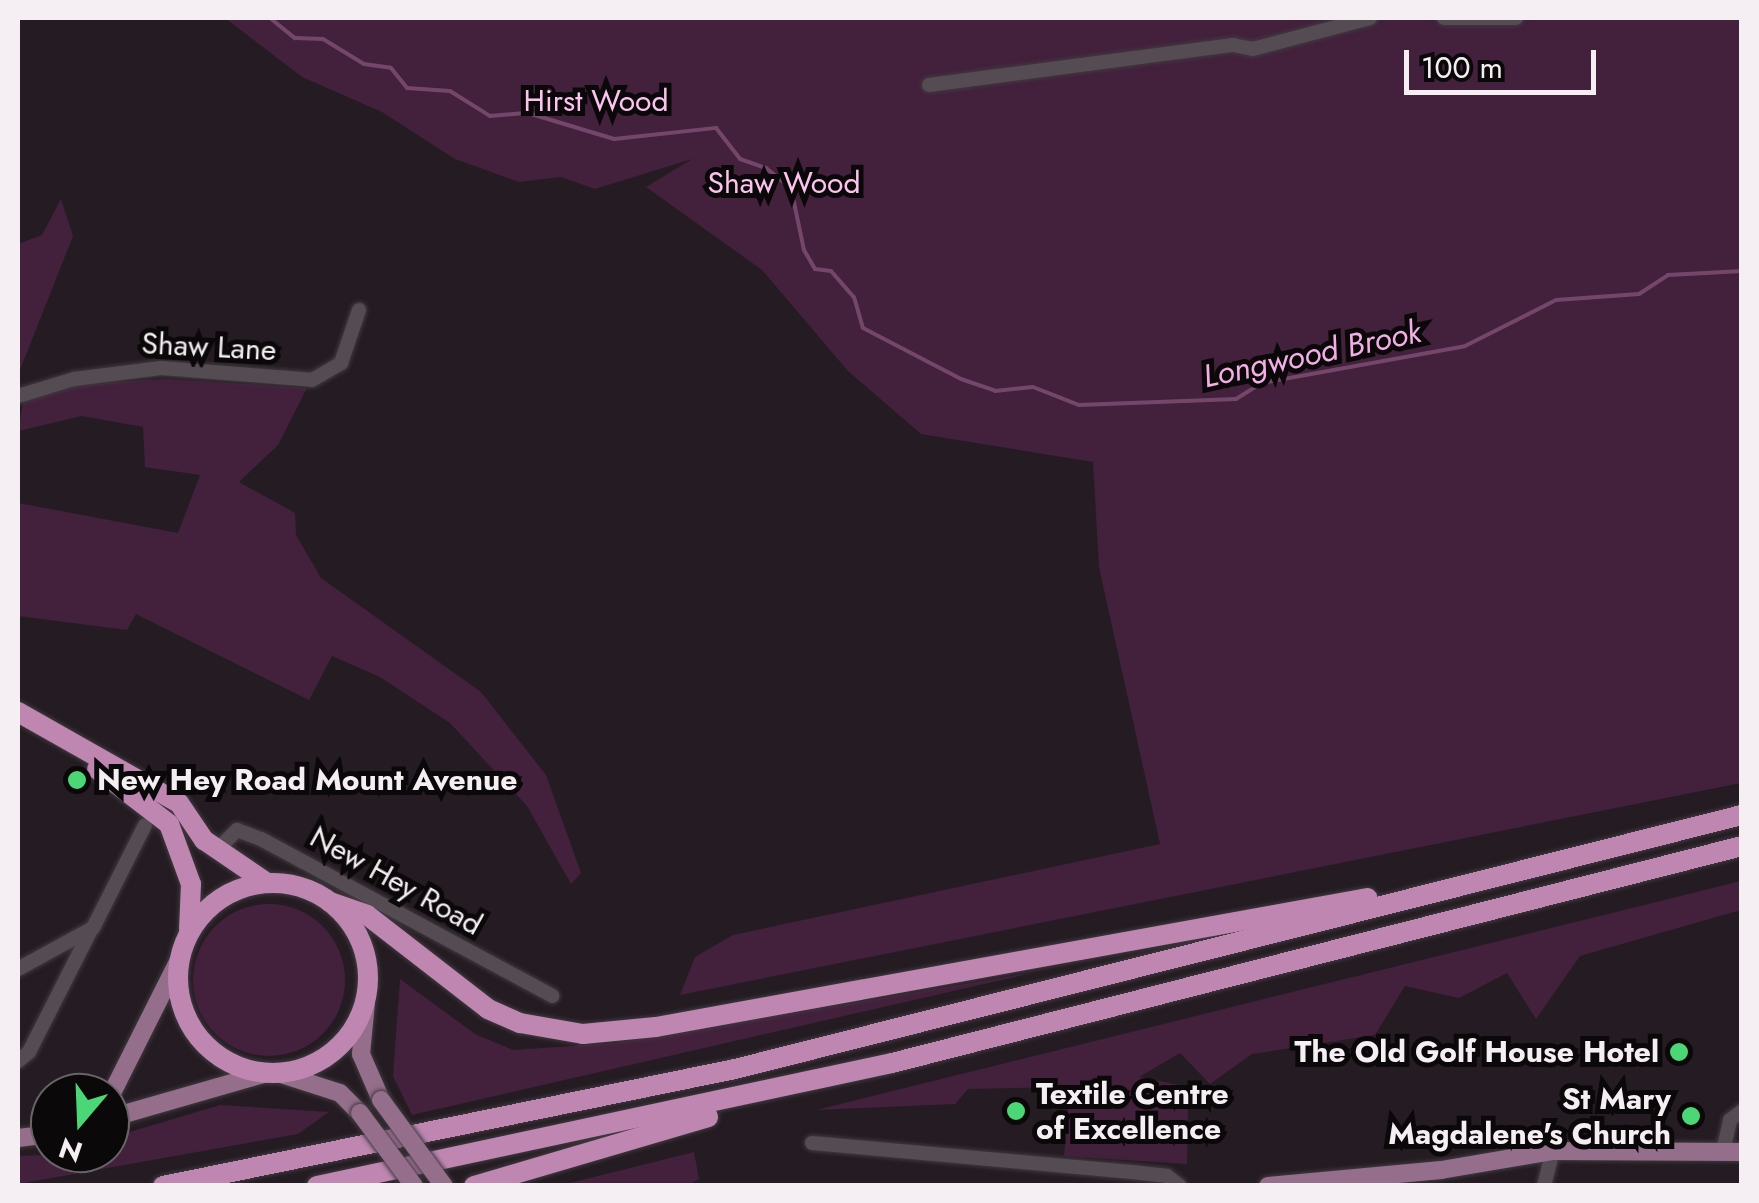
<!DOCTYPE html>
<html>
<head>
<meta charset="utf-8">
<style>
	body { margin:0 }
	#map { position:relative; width:1759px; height:1203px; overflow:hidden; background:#241c22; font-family:Jost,sans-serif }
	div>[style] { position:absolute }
	.green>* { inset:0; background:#43203c }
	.round { border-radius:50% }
	.stream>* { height:4px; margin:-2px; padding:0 2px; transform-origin:2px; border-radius:2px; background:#74476a }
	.roads { filter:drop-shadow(0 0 2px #40393f) drop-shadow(0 0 2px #40393f) }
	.minor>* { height:14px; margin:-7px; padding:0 7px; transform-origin:7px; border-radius:7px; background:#554b52 }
	.major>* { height:18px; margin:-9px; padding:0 9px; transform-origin:9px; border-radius:9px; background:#956e8c }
	.highway>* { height:20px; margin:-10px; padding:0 10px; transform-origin:10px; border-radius:10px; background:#bf86b2 }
	.highway>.ring { margin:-10px; padding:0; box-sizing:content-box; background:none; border:20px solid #bf86b2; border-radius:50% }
	.bridges { filter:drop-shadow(0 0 2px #40393f) drop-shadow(0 0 2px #40393f) }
	.major-bridge>* { height:18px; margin:-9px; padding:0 9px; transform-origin:9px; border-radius:9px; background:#956e8c }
	.dots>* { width:28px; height:28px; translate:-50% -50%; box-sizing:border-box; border:5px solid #0b080a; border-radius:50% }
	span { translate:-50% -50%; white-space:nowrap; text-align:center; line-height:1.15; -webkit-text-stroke:10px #0b080a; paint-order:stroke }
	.park-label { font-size:30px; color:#fdc3ef }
	.street-label { font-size:30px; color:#f5eff4 }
	.poi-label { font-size:30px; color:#f5eff4; font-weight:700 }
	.left { translate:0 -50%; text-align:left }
	.right { translate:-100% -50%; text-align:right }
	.water-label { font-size:32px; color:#f5aee5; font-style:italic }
	.frame { position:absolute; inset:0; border:20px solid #f5eff4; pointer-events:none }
	.north { position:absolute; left:30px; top:1073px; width:100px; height:100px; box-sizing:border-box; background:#0b080a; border:2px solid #696468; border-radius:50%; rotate:199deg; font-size:28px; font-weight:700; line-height:40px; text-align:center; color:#f5eff4 }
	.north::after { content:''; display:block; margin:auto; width:35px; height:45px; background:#4cd676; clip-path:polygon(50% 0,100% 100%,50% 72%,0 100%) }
	.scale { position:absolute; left:1404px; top:50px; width:192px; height:45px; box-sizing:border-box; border:5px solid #f5eff4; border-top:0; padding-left:12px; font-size:30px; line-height:35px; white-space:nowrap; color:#f5eff4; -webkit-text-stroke:8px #0b080a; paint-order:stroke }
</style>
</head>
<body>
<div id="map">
	<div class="green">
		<div style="clip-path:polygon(225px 18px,1741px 18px,1741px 783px,680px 995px,695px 957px,733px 935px,1160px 844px,1099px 567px,1093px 462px,921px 434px,848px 371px,762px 270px,646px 187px,692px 159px,595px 189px,561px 177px,519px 182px,455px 159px,382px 112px,302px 77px)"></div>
		<div style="clip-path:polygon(61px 199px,73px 236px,18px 375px,18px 244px,42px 235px)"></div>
		<div style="clip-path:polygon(165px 379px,307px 388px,278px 445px,239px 482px,295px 513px,296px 535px,321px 578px,481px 692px,546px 775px,581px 873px,571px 884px,527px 806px,450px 723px,380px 677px,332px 656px,309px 700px,136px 614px,127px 630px,18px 616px,18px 503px,178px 533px,200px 475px,145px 467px,143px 427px,82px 416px,18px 431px,24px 397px,71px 385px)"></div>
		<div style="clip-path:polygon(1741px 881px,1741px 910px,1580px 956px,1536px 1019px,1507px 973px,1459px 998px,1405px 986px,1375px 1035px,1252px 1054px,1210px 1084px,1180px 1053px,1139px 1077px,1179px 1085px,1188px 1111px,1187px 1164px,1064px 1156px,1070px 1087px,968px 1089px,955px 1104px,816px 1110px)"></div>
		<div class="round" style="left:193px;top:904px;width:152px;height:152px"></div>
		<div style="clip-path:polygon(1036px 972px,412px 1115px,393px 1076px,400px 979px,475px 1034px,513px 1050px,615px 1043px)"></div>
		<div style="clip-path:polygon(220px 1105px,329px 1112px,298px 1134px,18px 1184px,18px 1156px,110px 1153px,110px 1138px)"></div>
		<div style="clip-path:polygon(694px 1152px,699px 1179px,688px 1185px,562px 1185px)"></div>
	</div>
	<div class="stream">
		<div style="left:270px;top:18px;width:32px;rotate:39deg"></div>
		<div style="left:295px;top:38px;width:28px;rotate:2deg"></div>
		<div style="left:323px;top:39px;width:48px;rotate:31.4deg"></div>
		<div style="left:364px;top:64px;width:27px;rotate:8deg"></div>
		<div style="left:391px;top:68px;width:26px;rotate:51deg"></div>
		<div style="left:407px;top:88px;width:43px;rotate:4deg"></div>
		<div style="left:450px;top:91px;width:47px;rotate:32deg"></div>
		<div style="left:490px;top:116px;width:38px;rotate:-5deg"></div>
		<div style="left:528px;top:113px;width:90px;rotate:16.8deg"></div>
		<div style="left:614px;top:139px;width:103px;rotate:-6.2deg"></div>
		<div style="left:716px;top:128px;width:39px;rotate:52deg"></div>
		<div style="left:740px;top:159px;width:28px;rotate:19deg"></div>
		<div style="left:766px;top:168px;width:32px;rotate:39deg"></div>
		<div style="left:791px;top:188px;width:63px;rotate:78.2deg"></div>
		<div style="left:804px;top:250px;width:22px;rotate:60deg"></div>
		<div style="left:815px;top:269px;width:16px;rotate:7deg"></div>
		<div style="left:831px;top:271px;width:35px;rotate:49deg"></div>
		<div style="left:854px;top:297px;width:32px;rotate:74deg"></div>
		<div style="left:863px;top:328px;width:110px;rotate:27.5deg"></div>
		<div style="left:961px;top:379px;width:36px;rotate:19deg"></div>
		<div style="left:995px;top:391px;width:38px;rotate:-6deg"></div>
		<div style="left:1033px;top:387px;width:49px;rotate:21.4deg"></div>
		<div style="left:1079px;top:405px;width:157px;rotate:-2.2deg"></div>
		<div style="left:1236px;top:399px;width:31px;rotate:-32deg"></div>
		<div style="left:1262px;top:383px;width:206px;rotate:-10.3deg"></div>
		<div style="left:1465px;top:346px;width:102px;rotate:-26.8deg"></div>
		<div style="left:1556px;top:300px;width:83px;rotate:-4.1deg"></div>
		<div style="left:1639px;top:294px;width:35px;rotate:-33deg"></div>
		<div style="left:1668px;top:275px;width:74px;rotate:-3.1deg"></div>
	</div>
	<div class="roads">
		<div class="minor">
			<div style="left:1444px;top:18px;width:72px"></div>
			<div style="left:929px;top:85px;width:307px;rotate:-7.5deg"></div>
			<div style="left:1233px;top:45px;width:20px;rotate:11deg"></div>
			<div style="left:1253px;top:49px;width:121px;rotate:-14.8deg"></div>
			<div style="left:18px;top:396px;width:59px;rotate:-16.9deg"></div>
			<div style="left:74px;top:379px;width:88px;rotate:-7.2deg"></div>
			<div style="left:161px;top:368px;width:151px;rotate:4.5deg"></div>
			<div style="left:312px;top:380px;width:34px;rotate:-30deg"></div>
			<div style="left:341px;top:363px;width:56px;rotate:-71.2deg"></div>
			<div style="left:216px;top:851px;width:30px;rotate:-45deg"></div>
			<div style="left:237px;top:830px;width:26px;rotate:21deg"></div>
			<div style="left:261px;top:839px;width:331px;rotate:28.3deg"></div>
			<div style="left:18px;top:969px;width:85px;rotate:-28.7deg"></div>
			<div style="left:93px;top:928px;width:115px;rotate:-63.2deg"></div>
			<div style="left:18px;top:1061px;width:14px;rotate:-39deg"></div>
			<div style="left:29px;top:1052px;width:139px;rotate:-63.1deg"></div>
			<div style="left:812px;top:1143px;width:329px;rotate:5.2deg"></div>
			<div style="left:1140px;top:1173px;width:27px;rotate:6deg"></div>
			<div style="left:1167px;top:1176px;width:16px;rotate:38deg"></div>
			<div style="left:1723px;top:1151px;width:32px;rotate:-77deg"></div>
			<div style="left:1730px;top:1120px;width:15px;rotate:-37deg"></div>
			<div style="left:1544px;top:1186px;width:36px;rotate:-76deg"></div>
		</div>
		<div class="major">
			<div style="left:366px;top:1003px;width:51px;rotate:95.6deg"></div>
			<div style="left:361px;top:1054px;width:50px;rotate:66.5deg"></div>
			<div style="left:281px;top:1074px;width:62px;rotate:17.9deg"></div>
			<div style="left:340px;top:1093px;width:28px;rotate:45deg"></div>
			<div style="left:110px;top:1097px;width:153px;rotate:-63.3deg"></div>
			<div style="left:110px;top:1118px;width:159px;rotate:-16deg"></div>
			<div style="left:18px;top:1138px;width:32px;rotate:-7deg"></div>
			<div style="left:1268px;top:1186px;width:174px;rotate:-5.3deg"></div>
			<div style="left:1441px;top:1170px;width:114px;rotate:-9.6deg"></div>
			<div style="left:1553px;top:1151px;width:189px;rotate:0.3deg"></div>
		</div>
		<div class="highway">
			<div style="left:18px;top:712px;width:185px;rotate:29.5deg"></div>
			<div style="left:179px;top:803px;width:45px;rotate:56deg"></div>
			<div style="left:204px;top:840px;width:76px;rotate:34.3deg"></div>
			<div style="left:97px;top:769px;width:91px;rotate:37.4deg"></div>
			<div style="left:169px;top:824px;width:64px;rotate:69.9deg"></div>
			<div style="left:191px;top:884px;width:45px;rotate:92.5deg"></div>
			<div class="ring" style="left:178px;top:883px;width:170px;height:170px"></div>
			<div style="left:330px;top:902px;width:39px;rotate:19deg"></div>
			<div style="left:367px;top:915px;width:153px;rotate:37.8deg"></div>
			<div style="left:488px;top:1009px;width:35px;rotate:24deg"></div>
			<div style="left:520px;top:1023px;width:64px;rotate:9.9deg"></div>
			<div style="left:583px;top:1034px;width:73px;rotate:-5.5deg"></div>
			<div style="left:656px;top:1027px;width:723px;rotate:-10.28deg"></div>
			<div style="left:163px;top:1186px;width:584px;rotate:-11.56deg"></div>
			<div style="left:735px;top:1069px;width:1039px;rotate:-14.16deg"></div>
			<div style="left:317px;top:1186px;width:588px;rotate:-12.07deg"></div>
			<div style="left:892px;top:1063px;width:877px;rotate:-14.32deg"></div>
			<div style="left:474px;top:1186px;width:244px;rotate:-16.4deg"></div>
		</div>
	</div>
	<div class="bridges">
		<div class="major-bridge">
			<div style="left:381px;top:1100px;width:107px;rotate:53.8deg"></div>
			<div style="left:360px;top:1113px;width:91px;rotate:53.5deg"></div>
		</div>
	</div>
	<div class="dots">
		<div style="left:77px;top:780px;background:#4cd676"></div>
		<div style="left:1679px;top:1052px;background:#4cd676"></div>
		<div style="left:1016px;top:1111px;background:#4cd676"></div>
		<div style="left:1691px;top:1116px;background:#4cd676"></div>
	</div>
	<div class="park-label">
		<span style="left:596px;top:101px">Hirst Wood</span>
		<span style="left:784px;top:183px">Shaw Wood</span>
	</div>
	<div class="street-label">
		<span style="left:209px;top:347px;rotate:3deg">Shaw Lane</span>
		<span style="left:396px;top:881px;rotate:29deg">New Hey Road</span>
	</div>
	<div class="poi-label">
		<span class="left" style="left:97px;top:780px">New Hey Road Mount Avenue</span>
		<span class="right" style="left:1659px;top:1052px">The Old Golf House Hotel</span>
		<span class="left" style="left:1036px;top:1111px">Textile Centre<br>of Excellence</span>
		<span class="right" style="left:1671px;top:1116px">St Mary<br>Magdalene's Church</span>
	</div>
	<div class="water-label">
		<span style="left:1312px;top:354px;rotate:-12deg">Longwood Brook</span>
	</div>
	<div class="frame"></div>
	<div class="north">N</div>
	<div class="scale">100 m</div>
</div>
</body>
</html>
